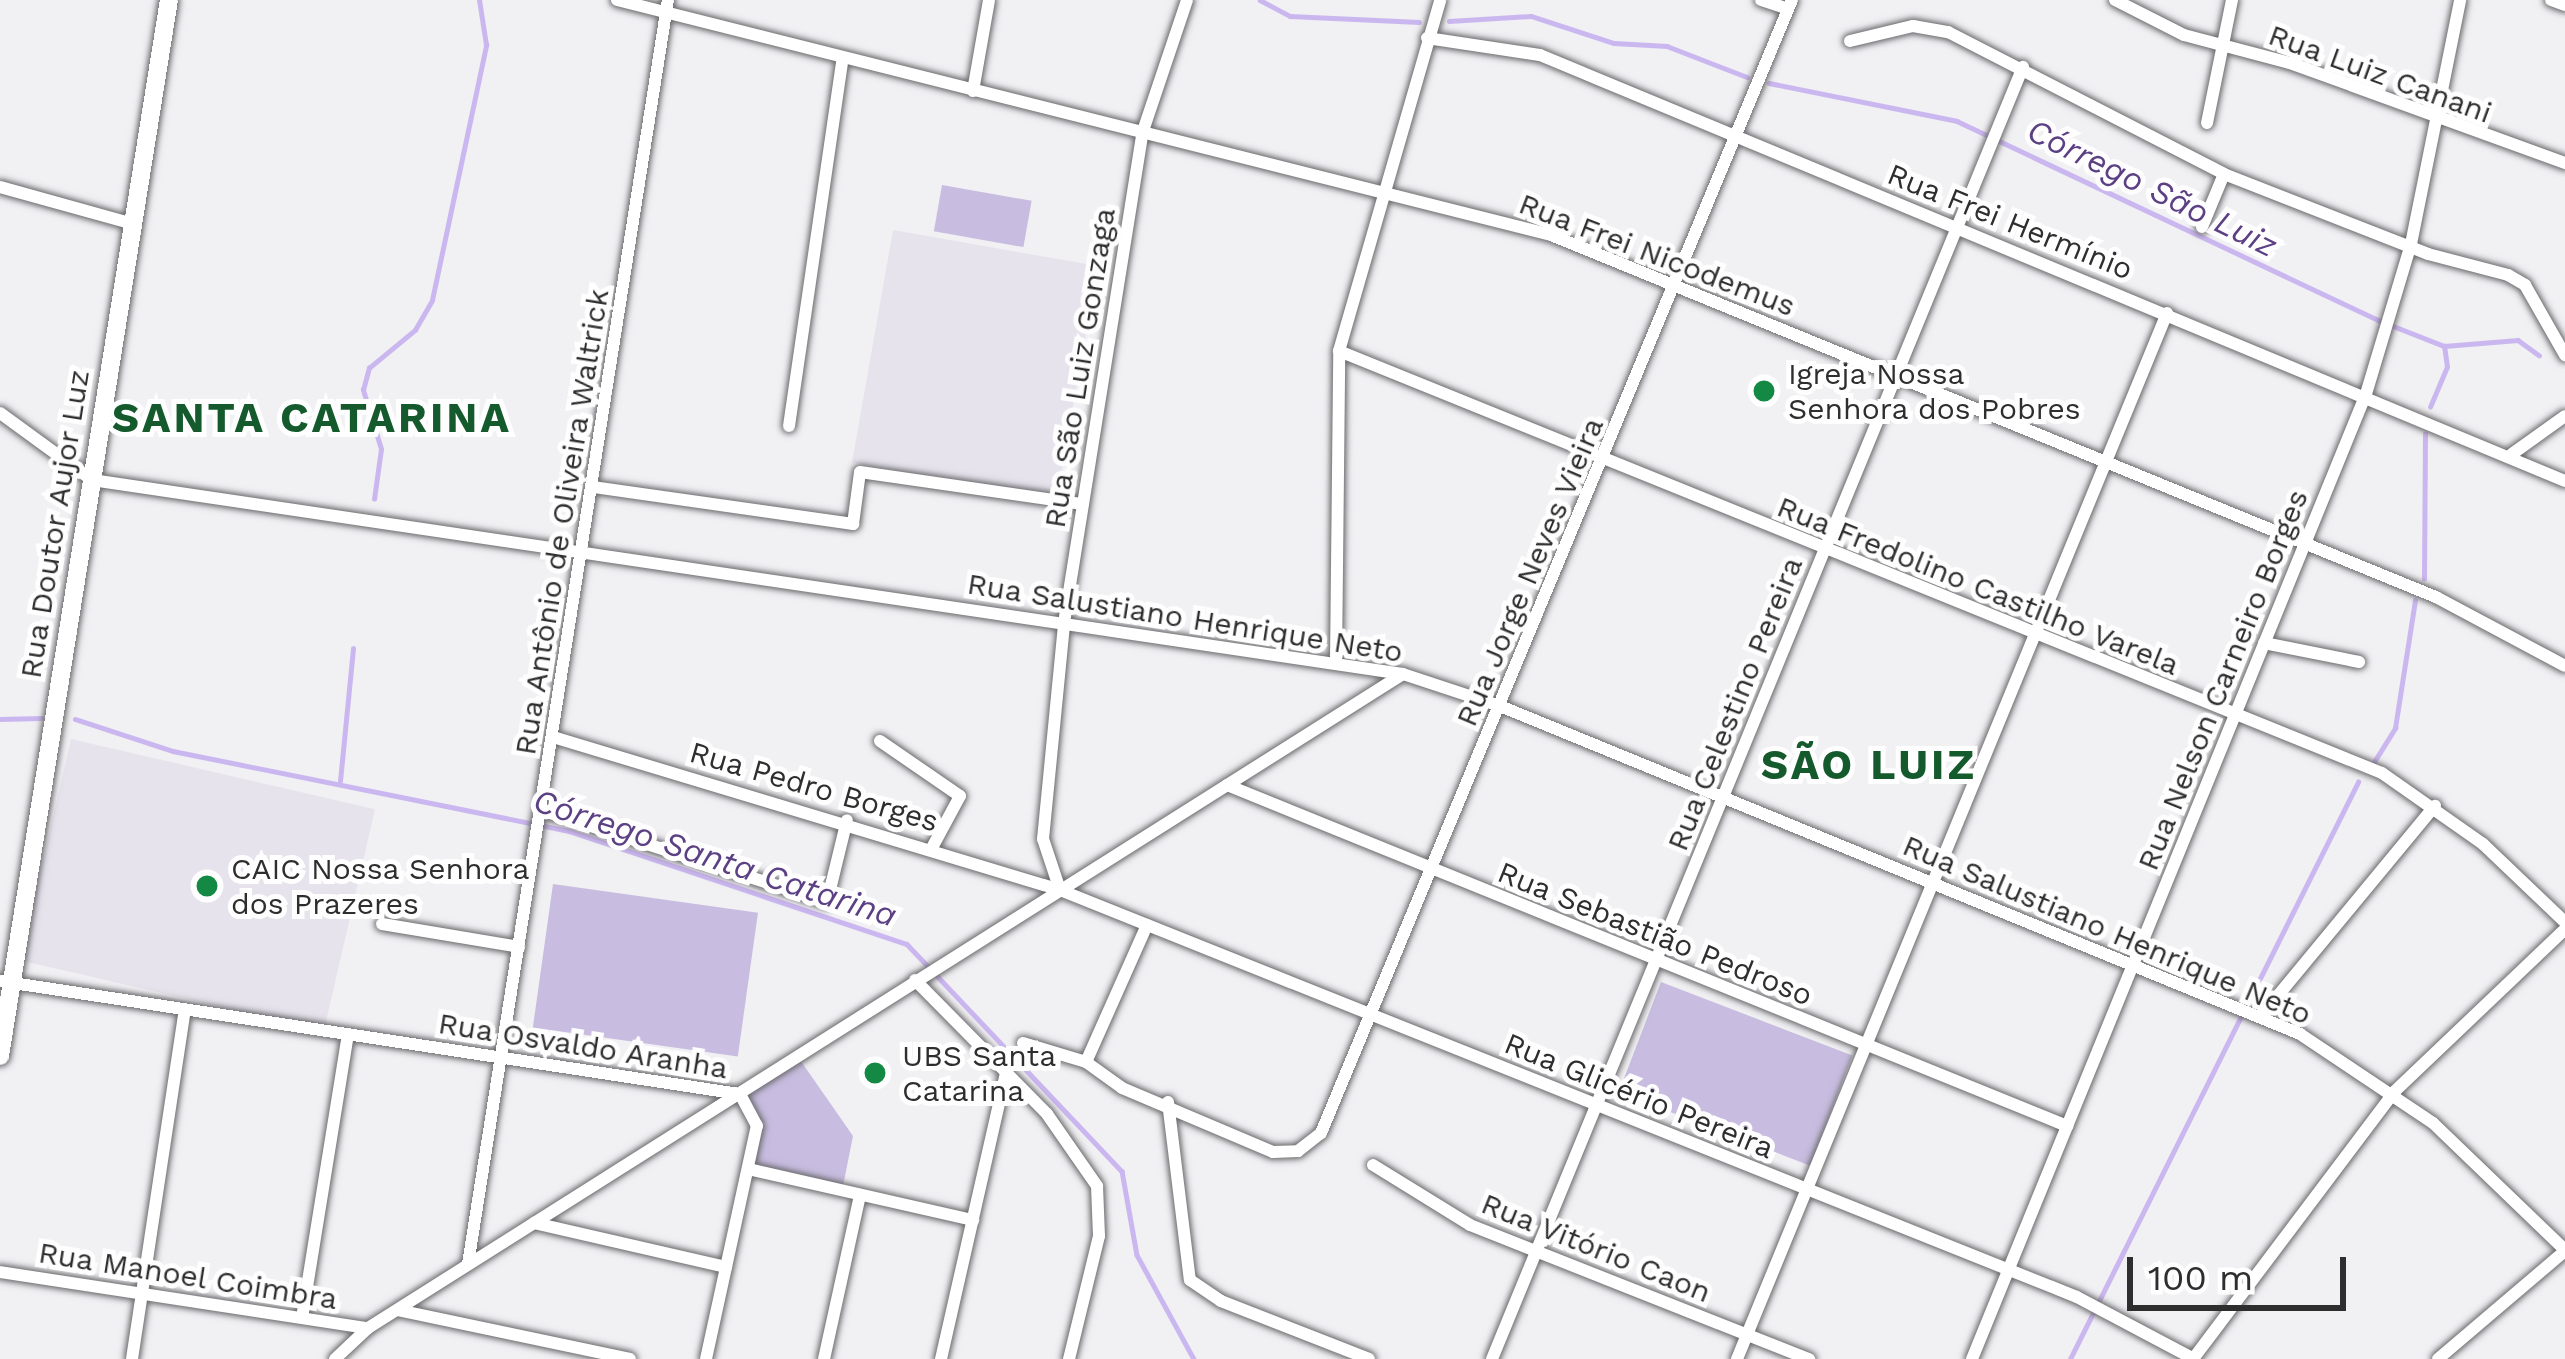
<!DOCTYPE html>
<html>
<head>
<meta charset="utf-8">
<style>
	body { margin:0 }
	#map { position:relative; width:2565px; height:1359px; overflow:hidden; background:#f1f0f3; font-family:"Work Sans",sans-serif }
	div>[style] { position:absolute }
	.built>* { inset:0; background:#e6e3ed; transform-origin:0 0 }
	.green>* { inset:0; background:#c8bde0; transform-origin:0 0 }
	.stream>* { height:4.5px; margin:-2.25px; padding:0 2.25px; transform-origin:2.25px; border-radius:2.25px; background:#cbb7f0 }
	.roads { filter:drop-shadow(0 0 3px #6a696c) drop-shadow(0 0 3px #6a696c) }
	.street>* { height:12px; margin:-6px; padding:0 6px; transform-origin:6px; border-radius:6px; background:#fff }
	.secondary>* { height:18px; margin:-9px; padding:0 9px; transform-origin:9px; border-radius:9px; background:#fff }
	.dots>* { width:33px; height:33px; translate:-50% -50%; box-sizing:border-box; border:6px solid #fefeff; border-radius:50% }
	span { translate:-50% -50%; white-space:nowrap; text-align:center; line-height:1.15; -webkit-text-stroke:10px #fefeff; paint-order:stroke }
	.street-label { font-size:30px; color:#2e2e2f }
	.poi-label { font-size:30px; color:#2e2e2f }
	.left { translate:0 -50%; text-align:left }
	.water-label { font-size:33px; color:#5b4084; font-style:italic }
	.district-label { font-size:42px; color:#155a2d; font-weight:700; letter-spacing:3px }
	.scale { position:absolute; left:2127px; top:1257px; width:219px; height:54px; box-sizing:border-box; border:6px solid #2e2e2f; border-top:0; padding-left:15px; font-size:36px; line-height:42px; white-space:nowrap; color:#2e2e2f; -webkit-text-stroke:9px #fefeff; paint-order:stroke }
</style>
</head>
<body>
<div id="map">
	<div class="built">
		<div style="left:893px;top:230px;width:208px;height:236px;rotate:10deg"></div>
		<div style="left:71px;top:739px;width:312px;height:227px;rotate:13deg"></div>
	</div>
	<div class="green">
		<div style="left:942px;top:185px;width:91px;height:47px;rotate:10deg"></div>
		<div style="left:553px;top:884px;width:207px;height:145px;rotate:8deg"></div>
		<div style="left:1661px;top:982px;width:205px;height:118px;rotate:21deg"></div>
		<div style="clip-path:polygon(798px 1057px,853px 1136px,842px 1191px,748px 1169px,757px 1126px,740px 1094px)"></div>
	</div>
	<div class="stream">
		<div style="left:1260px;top:0;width:34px;rotate:28deg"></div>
		<div style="left:1290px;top:16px;width:129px;rotate:2.7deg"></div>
		<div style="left:1449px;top:21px;width:82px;rotate:-3.5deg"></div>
		<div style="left:1531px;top:16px;width:87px;rotate:18deg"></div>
		<div style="left:1614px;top:43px;width:53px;rotate:3.2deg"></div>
		<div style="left:1667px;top:46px;width:86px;rotate:21.2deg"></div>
		<div style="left:1769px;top:83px;width:192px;rotate:11.4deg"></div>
		<div style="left:1957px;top:121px;width:466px;rotate:25.3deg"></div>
		<div style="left:2378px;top:320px;width:71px;rotate:21.5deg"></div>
		<div style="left:2444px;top:346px;width:74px;rotate:-4.6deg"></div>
		<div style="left:2518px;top:340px;width:26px;rotate:36deg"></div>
		<div style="left:2430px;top:407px;width:43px;rotate:-67deg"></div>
		<div style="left:2447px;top:367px;width:21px;rotate:-98deg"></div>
		<div style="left:374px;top:499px;width:50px;rotate:-82deg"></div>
		<div style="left:381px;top:449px;width:62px;rotate:-107deg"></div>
		<div style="left:363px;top:390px;width:23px;rotate:-75deg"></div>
		<div style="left:369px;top:368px;width:60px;rotate:-39.6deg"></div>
		<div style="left:415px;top:330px;width:34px;rotate:-60deg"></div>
		<div style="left:432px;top:300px;width:261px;rotate:-78deg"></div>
		<div style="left:486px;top:45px;width:46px;rotate:-98.8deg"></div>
		<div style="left:2424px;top:579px;width:145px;rotate:-89.6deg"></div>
		<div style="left:0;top:719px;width:41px;rotate:-1.4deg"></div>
		<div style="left:75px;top:719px;width:103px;rotate:18.1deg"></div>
		<div style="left:173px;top:751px;width:404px;rotate:11.4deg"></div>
		<div style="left:569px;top:831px;width:356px;rotate:18.5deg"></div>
		<div style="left:907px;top:944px;width:313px;rotate:46.6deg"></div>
		<div style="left:1122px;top:1171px;width:85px;rotate:79.9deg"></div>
		<div style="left:1137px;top:1255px;width:119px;rotate:61.3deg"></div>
		<div style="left:2374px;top:762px;width:40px;rotate:-58deg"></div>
		<div style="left:2395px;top:728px;width:129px;rotate:-81.1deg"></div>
		<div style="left:340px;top:781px;width:133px;rotate:-84.4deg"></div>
		<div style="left:2070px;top:1359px;width:645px;rotate:-63.47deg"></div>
	</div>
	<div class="roads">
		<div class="street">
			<div style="left:617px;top:0;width:963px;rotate:14.12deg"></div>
			<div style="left:1551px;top:235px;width:956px;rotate:22.25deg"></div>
			<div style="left:2436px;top:597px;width:146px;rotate:28.1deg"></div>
			<div style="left:1761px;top:0;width:28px;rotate:18deg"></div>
			<div style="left:2115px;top:0;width:77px;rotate:26.9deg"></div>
			<div style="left:2184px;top:35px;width:110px;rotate:14.8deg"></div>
			<div style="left:2290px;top:63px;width:293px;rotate:20deg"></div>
			<div style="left:2551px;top:0;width:15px;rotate:20deg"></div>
			<div style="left:1427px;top:38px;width:114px;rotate:8.6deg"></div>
			<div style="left:1540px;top:55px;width:1110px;rotate:22.57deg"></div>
			<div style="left:1850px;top:41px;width:65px;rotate:-13.4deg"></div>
			<div style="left:1913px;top:26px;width:36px;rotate:10deg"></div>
			<div style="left:1948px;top:32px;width:310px;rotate:27.2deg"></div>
			<div style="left:2224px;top:174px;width:219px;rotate:21.4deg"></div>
			<div style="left:2428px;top:254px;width:83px;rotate:14.7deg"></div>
			<div style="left:2508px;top:275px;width:20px;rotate:30deg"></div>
			<div style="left:2525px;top:285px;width:81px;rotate:60.3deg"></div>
			<div style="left:973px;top:91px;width:92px;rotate:-80deg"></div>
			<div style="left:2207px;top:123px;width:126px;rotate:-78.5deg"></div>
			<div style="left:0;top:187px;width:138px;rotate:15.5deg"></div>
			<div style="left:2202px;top:227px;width:57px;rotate:-67.5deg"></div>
			<div style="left:1339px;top:351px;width:1125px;rotate:22.03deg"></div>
			<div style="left:2382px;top:773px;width:123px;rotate:35.1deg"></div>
			<div style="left:2483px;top:844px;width:113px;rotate:43.6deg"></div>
			<div style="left:0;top:413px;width:114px;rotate:36.1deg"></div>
			<div style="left:92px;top:480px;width:1325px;rotate:8.42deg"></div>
			<div style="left:1403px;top:674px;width:102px;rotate:18.3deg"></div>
			<div style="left:1500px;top:706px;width:865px;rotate:22.29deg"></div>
			<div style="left:2300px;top:1034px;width:160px;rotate:33.8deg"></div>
			<div style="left:2433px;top:1123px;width:183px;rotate:43.9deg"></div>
			<div style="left:789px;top:426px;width:372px;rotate:-81.7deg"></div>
			<div style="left:2512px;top:454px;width:65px;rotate:-35.6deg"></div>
			<div style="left:593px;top:487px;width:263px;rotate:8.1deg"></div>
			<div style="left:853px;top:524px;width:52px;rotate:-82.3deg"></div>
			<div style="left:860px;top:472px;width:225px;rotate:8.2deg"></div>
			<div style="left:2264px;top:643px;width:97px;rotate:11.3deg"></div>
			<div style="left:1336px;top:663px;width:312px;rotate:-89.4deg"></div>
			<div style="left:1339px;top:351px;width:365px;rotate:-73.9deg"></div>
			<div style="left:553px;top:737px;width:530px;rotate:16.79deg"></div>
			<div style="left:1060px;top:890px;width:1095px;rotate:21.81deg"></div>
			<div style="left:2077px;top:1297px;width:132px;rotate:27.9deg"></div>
			<div style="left:880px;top:741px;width:97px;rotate:34.5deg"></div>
			<div style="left:960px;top:796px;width:57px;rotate:118.4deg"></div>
			<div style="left:1227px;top:785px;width:907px;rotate:22.09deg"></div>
			<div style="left:541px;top:810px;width:300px;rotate:17.8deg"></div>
			<div style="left:827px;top:902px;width:84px;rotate:-76.3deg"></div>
			<div style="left:1060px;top:890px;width:54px;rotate:-108.4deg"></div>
			<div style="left:1043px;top:839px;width:217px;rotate:-84.4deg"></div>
			<div style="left:1064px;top:623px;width:495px;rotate:-80.9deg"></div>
			<div style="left:1142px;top:134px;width:141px;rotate:-71.4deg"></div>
			<div style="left:382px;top:924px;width:139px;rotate:9.5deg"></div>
			<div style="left:915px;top:980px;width:188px;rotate:45.4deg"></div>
			<div style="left:1047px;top:1114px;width:88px;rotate:55.2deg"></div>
			<div style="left:1097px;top:1186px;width:50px;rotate:87.7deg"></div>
			<div style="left:1099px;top:1236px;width:127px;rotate:103.7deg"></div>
			<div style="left:0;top:981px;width:748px;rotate:8.69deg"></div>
			<div style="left:2261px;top:1016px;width:273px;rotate:-50.4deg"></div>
			<div style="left:1023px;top:1043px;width:66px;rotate:16.8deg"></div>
			<div style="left:1086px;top:1062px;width:44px;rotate:35.8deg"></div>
			<div style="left:1122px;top:1088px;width:164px;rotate:23deg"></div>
			<div style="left:1273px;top:1152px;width:25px;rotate:-2deg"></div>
			<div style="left:1298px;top:1151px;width:29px;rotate:-38deg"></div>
			<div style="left:1321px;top:1133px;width:1227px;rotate:-67.43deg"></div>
			<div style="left:1086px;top:1062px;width:150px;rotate:-66deg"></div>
			<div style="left:1168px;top:1102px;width:179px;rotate:83deg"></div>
			<div style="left:1190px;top:1280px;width:37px;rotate:34deg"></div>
			<div style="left:1221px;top:1301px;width:159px;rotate:21.4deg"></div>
			<div style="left:1373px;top:1165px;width:114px;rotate:31.7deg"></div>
			<div style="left:1470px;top:1225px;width:365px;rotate:21.6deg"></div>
			<div style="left:748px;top:1169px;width:231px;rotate:12.8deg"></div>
			<div style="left:534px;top:1223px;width:197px;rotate:12.9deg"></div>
			<div style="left:468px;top:1264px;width:1280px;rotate:-81.01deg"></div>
			<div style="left:0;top:1272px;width:372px;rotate:8.7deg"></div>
			<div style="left:398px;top:1310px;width:237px;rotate:11.9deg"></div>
			<div style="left:302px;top:1318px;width:287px;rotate:-80.8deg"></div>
			<div style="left:132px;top:1359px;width:353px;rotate:-81.4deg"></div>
			<div style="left:335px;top:1359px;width:45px;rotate:-43.2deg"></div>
			<div style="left:368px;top:1328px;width:1224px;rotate:-32.29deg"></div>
			<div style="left:706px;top:1359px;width:239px;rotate:-77.7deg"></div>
			<div style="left:757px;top:1126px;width:36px;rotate:-118deg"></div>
			<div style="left:824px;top:1359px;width:168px;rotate:-77.6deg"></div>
			<div style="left:941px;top:1359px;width:293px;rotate:-77.2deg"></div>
			<div style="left:1492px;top:1359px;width:1397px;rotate:-67.66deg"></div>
			<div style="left:1737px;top:1359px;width:1131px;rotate:-67.65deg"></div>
			<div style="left:1972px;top:1359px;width:1042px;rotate:-67.79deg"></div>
			<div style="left:2366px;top:394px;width:157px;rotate:-73.3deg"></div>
			<div style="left:2411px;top:244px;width:249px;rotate:-78.6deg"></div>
			<div style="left:2193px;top:1359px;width:334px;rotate:-53deg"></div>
			<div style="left:2394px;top:1092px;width:236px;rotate:-43.6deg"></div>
			<div style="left:2438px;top:1359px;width:167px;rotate:-40.4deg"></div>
		</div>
		<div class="secondary">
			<div style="left:0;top:1056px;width:1069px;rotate:-80.91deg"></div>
		</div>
	</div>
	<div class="dots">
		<div style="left:1764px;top:391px;background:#148943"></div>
		<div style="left:207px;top:886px;background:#148943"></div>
		<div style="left:875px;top:1073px;background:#148943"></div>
	</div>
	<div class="street-label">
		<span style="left:2380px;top:74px;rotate:20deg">Rua Luiz Canani</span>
		<span style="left:2010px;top:222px;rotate:22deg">Rua Frei Hermínio</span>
		<span style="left:1657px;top:255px;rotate:21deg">Rua Frei Nicodemus</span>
		<span style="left:1080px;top:368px;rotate:-81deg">Rua São Luiz Gonzaga</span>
		<span style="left:562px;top:522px;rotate:-81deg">Rua Antônio de Oliveira Waltrick</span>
		<span style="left:55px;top:524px;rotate:-81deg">Rua Doutor Aujor Luz</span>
		<span style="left:1530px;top:572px;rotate:-67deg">Rua Jorge Neves Vieira</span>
		<span style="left:1978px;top:586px;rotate:22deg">Rua Fredolino Castilho Varela</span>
		<span style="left:1185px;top:618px;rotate:9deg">Rua Salustiano Henrique Neto</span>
		<span style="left:2223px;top:680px;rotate:-68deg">Rua Nelson Carneiro Borges</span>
		<span style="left:1735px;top:704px;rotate:-68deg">Rua Celestino Pereira</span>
		<span style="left:814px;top:787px;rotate:16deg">Rua Pedro Borges</span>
		<span style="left:2107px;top:930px;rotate:23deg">Rua Salustiano Henrique Neto</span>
		<span style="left:1655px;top:934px;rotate:22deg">Rua Sebastião Pedroso</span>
		<span style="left:583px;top:1046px;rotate:9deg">Rua Osvaldo Aranha</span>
		<span style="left:1639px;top:1096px;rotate:22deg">Rua Glicério Pereira</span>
		<span style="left:1596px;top:1248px;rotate:22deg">Rua Vitório Caon</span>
		<span style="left:188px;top:1276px;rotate:9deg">Rua Manoel Coimbra</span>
	</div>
	<div class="poi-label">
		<span class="left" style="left:1788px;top:391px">Igreja Nossa<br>Senhora dos Pobres</span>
		<span class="left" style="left:231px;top:886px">CAIC Nossa Senhora<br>dos Prazeres</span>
		<span class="left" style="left:902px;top:1073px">UBS Santa<br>Catarina</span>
	</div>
	<div class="water-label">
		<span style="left:2152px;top:188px;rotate:26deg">Córrego São Luiz</span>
		<span style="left:715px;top:858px;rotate:18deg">Córrego Santa Catarina</span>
	</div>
	<div class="district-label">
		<span style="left:312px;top:418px">SANTA CATARINA</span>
		<span style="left:1869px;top:765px">SÃO LUIZ</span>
	</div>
	<div class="scale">100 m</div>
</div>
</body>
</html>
